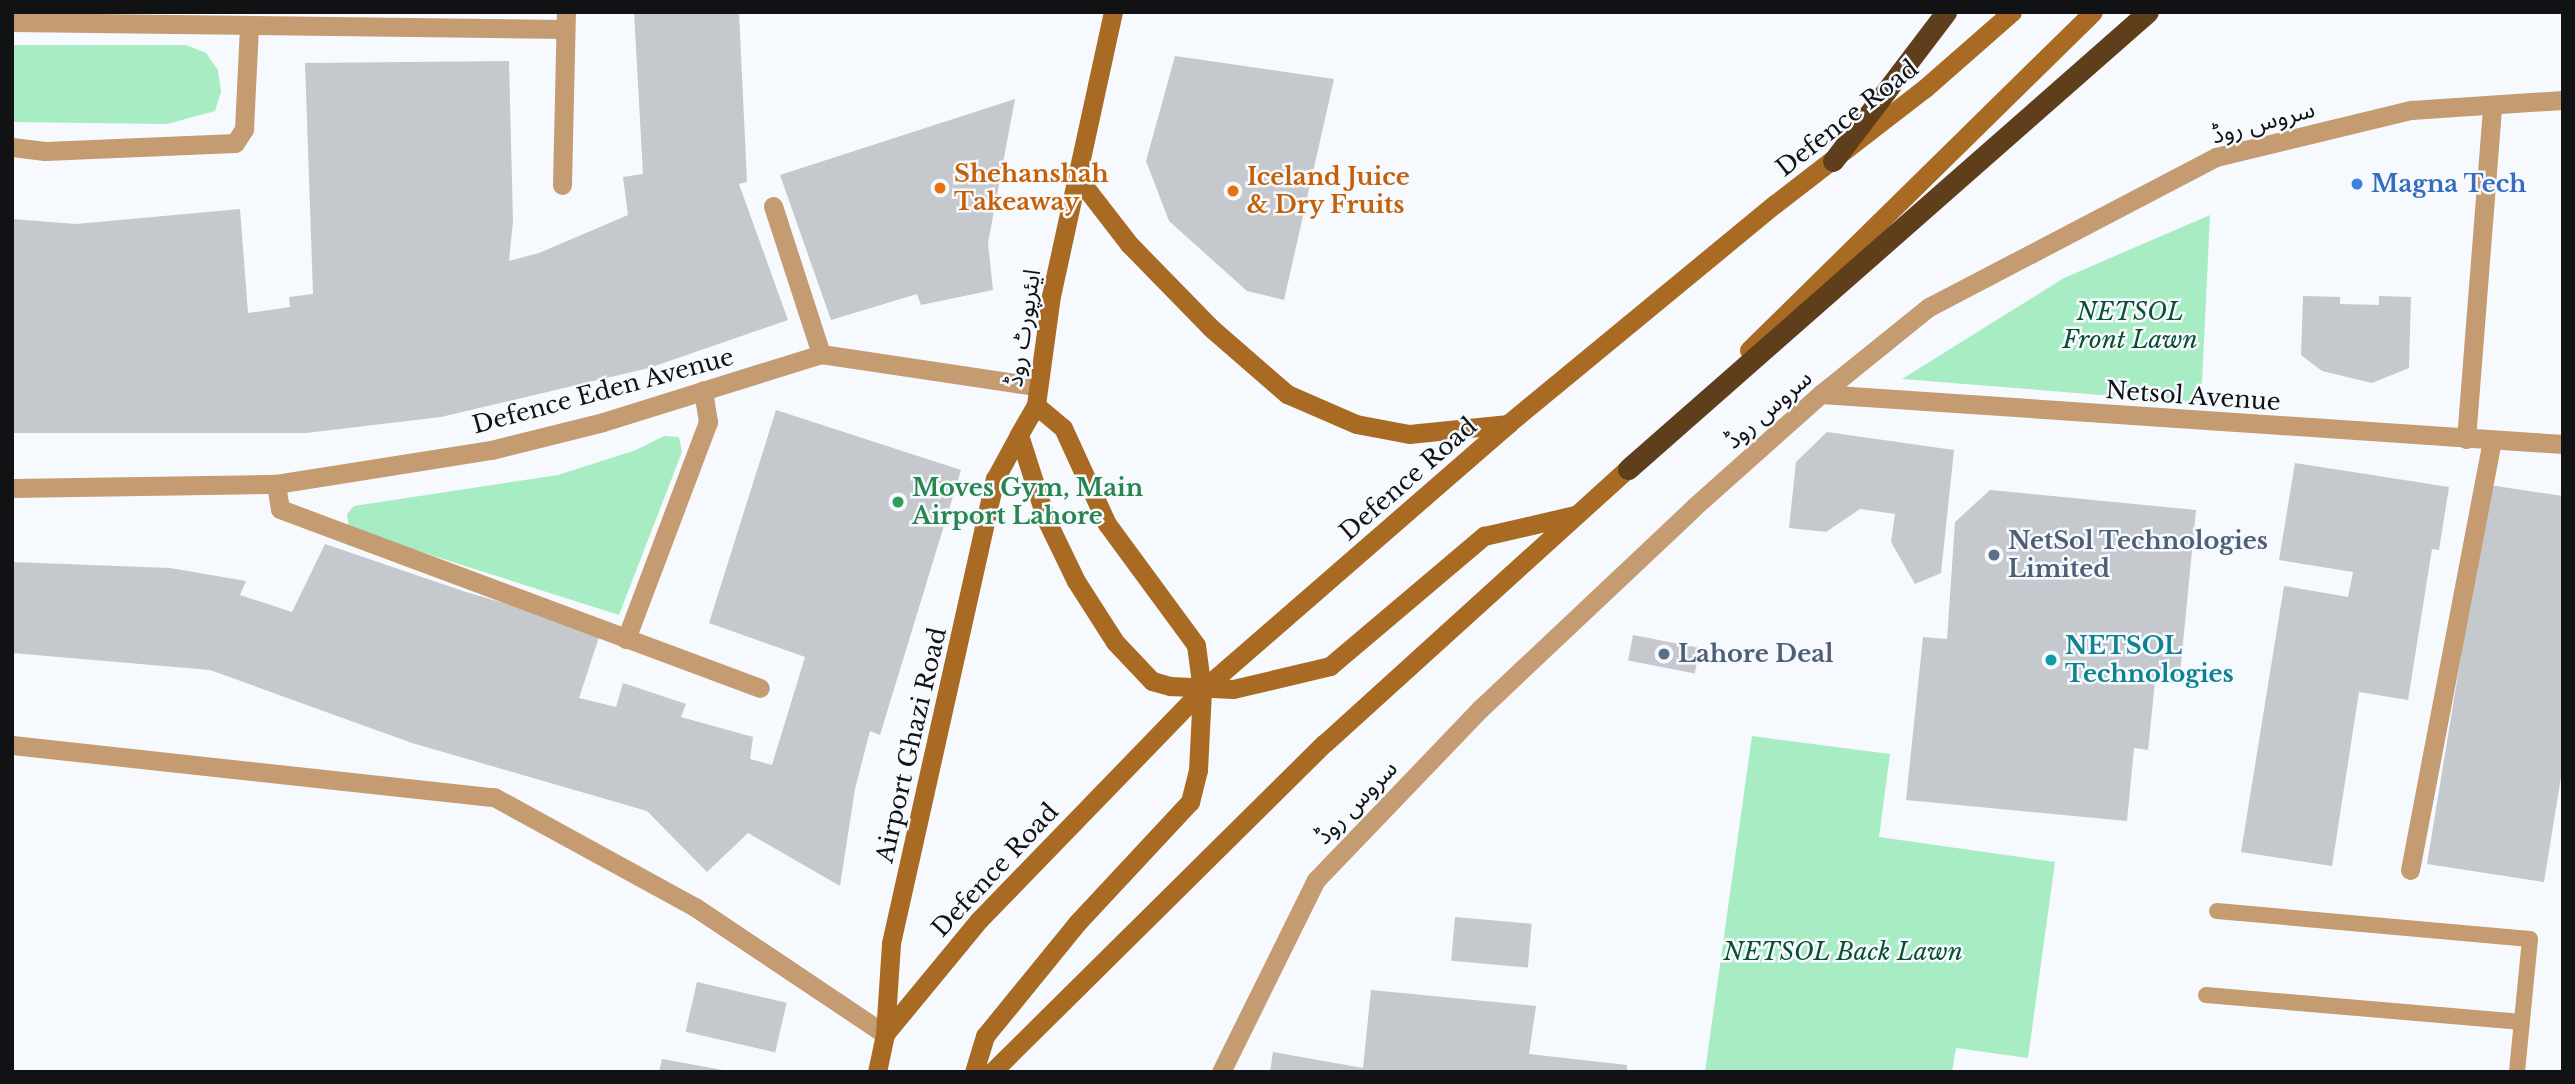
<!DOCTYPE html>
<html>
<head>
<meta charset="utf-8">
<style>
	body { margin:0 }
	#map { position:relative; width:2575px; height:1084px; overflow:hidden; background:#f6fafe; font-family:"Libre Baskerville","Noto Sans Arabic",serif }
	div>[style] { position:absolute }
	.green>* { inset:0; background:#a7ecc3 }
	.building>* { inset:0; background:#c5c8cc; transform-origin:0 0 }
	.service>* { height:16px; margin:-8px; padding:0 8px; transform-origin:8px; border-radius:8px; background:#c59b71 }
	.minor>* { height:19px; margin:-9.5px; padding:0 9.5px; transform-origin:9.5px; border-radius:9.5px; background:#c59b71 }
	.tertiary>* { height:19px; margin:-9.5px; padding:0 9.5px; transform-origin:9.5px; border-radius:9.5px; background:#c59b71 }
	.secondary>* { height:19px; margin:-9.5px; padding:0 9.5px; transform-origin:9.5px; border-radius:9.5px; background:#a96b23 }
	.motorway>* { height:21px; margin:-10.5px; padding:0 10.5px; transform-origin:10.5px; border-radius:10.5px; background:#5f3e1b }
	.dots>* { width:19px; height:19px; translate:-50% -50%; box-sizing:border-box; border:4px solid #f6fafe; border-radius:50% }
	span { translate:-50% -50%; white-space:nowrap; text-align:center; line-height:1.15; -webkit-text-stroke:5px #f6fafe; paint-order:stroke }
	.street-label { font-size:24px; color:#111213 }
	.food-label { font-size:24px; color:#c56008; font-weight:700 }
	.left { translate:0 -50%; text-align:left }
	.shop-label { font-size:24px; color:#366cbe; font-weight:700 }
	.park-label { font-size:24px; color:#0b5032; font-style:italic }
	.leisure-label { font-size:24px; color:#27864d; font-weight:700 }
	.service-label { font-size:24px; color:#4e5e75; font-weight:700 }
	.culture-label { font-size:24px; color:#0d838f; font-weight:700 }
	.frame { position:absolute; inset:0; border:14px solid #111213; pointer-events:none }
</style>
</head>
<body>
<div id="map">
	<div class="green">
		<div style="clip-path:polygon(12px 45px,186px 45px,206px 53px,218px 70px,221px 92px,215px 111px,167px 124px,12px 122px)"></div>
		<div style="clip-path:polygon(2210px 215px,2201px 403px,1902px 379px,2064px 278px)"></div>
		<div style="clip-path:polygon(664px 436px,679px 437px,682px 452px,619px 615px,349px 529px,347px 514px,354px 506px,558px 475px,636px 450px)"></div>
		<div style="clip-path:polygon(1752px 736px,1890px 754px,1879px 837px,2055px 862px,2028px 1058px,1956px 1048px,1952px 1072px,1705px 1072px)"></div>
	</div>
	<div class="building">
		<div style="clip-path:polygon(634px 12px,739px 12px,747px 182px,739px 184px,788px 320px,649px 368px,441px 417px,306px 433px,12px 433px,12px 219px,76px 224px,240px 209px,248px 313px,290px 307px,289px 297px,313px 294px,305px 63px,509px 61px,513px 221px,509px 261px,539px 253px,628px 215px,623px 177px,643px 174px)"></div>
		<div style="clip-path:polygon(1175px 56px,1334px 79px,1284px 300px,1247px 291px,1169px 221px,1146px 161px)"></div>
		<div style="clip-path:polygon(1015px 99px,988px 243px,993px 290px,921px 305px,917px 294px,831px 320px,780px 175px)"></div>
		<div style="clip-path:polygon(2303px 296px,2340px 297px,2340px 304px,2379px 305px,2379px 296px,2411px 297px,2409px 368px,2372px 383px,2322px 371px,2301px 355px)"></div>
		<div style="clip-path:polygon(776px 410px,961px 470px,880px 735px,870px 731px,855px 789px,840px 886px,748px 833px,707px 872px,647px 811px,412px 743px,210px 670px,12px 653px,12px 562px,170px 568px,246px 581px,240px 595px,292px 612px,325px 544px,466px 592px,601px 631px,579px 698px,616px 707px,623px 683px,686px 704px,681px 717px,753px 737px,750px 759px,772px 765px,805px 657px,709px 623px)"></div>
		<div style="clip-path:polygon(1827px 432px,1954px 450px,1941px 573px,1915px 584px,1891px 542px,1895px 514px,1860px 509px,1826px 532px,1789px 528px,1796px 462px)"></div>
		<div style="clip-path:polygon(2295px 463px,2449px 487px,2439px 550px,2432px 549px,2408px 700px,2359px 692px,2332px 866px,2241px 852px,2284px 586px,2348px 597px,2353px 572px,2279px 560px)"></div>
		<div style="clip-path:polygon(2489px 485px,2563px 496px,2563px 765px,2544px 882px,2427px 864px)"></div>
		<div style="clip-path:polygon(1990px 490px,2196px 510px,2179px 684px,2155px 682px,2148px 750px,2134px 748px,2127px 821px,1906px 800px,1923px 637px,1947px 639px,1955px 522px)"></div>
		<div style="left:1633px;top:635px;width:68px;height:26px;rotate:11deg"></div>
		<div style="left:1455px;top:917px;width:77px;height:44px;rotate:5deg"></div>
		<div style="left:697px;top:982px;width:92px;height:51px;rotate:13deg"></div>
		<div style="clip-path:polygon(1371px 990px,1536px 1006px,1529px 1054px,1627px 1065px,1627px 1072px,1270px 1072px,1273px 1052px,1363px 1068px)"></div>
		<div style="clip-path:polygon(662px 1059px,723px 1070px,723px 1072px,659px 1072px)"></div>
	</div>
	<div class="service">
		<div style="left:2217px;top:911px;width:314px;rotate:5.1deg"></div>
		<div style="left:2530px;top:939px;width:134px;rotate:95.6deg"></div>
		<div style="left:2206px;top:995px;width:317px;rotate:4.9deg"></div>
	</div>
	<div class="minor">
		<div style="left:12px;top:22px;width:552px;rotate:0.73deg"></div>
		<div style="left:12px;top:147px;width:33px;rotate:7deg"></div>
		<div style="left:45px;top:151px;width:190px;rotate:-2.4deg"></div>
		<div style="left:235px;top:143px;width:17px;rotate:-57deg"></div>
		<div style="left:244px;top:129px;width:103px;rotate:-87.2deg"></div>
		<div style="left:562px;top:185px;width:173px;rotate:-88.7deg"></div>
		<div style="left:773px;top:206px;width:156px;rotate:72deg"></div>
		<div style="left:1821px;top:394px;width:744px;rotate:3.86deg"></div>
		<div style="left:2466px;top:439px;width:335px;rotate:-85.5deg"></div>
		<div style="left:276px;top:484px;width:25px;rotate:81deg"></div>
		<div style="left:280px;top:509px;width:512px;rotate:20.45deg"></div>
		<div style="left:12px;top:488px;width:264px;rotate:-0.9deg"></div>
		<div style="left:276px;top:484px;width:218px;rotate:-9deg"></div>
		<div style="left:491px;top:450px;width:115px;rotate:-14deg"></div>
		<div style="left:603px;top:422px;width:228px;rotate:-17.3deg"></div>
		<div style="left:821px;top:354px;width:217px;rotate:8.5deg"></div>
		<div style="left:626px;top:639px;width:232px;rotate:-69.3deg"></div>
		<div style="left:708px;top:422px;width:32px;rotate:-99deg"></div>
		<div style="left:12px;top:745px;width:485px;rotate:6.2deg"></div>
		<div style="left:494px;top:797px;width:229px;rotate:28.7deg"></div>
		<div style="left:695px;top:907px;width:229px;rotate:33.8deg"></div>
		<div style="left:2410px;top:870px;width:438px;rotate:-79.2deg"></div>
	</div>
	<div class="tertiary">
		<div style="left:1221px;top:1072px;width:214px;rotate:-63.7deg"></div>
		<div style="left:1316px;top:880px;width:237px;rotate:-46.2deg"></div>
		<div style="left:1480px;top:709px;width:294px;rotate:-43.3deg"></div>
		<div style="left:1694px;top:507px;width:170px;rotate:-41.7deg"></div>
		<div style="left:1821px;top:394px;width:139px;rotate:-38.9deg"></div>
		<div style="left:1929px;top:307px;width:324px;rotate:-27.6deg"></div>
		<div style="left:2216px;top:157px;width:201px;rotate:-13.6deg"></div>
		<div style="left:2411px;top:110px;width:152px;rotate:-3.8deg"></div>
	</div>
	<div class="secondary">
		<div style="left:1078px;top:178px;width:83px;rotate:52.3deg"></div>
		<div style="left:1129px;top:244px;width:117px;rotate:45.7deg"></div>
		<div style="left:1211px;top:328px;width:101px;rotate:41deg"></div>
		<div style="left:1287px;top:394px;width:75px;rotate:23.5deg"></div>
		<div style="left:1356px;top:424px;width:54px;rotate:10.7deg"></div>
		<div style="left:1409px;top:434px;width:100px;rotate:-5.7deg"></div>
		<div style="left:1749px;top:350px;width:482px;rotate:-44.5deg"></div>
		<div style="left:1036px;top:405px;width:34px;rotate:120deg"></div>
		<div style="left:1019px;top:435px;width:88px;rotate:72.2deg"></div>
		<div style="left:1046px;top:519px;width:69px;rotate:64.2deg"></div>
		<div style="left:1076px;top:581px;width:72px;rotate:57.4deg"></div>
		<div style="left:1115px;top:642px;width:54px;rotate:46.5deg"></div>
		<div style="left:1152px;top:681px;width:19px;rotate:16deg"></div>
		<div style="left:1170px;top:686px;width:63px;rotate:2.7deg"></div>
		<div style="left:1233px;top:689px;width:100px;rotate:-13.3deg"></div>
		<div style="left:1330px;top:666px;width:202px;rotate:-40.2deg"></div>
		<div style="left:1484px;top:536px;width:93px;rotate:-13deg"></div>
		<div style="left:885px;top:1034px;width:148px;rotate:-50.5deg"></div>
		<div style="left:979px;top:920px;width:320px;rotate:-45.9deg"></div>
		<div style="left:1202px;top:690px;width:407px;rotate:-41deg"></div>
		<div style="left:1509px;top:423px;width:345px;rotate:-39.5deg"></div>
		<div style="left:1775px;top:204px;width:188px;rotate:-37.7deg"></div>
		<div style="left:1924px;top:89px;width:117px;rotate:-41.2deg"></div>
		<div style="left:877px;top:1072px;width:39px;rotate:-78deg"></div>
		<div style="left:885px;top:1034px;width:91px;rotate:-86.2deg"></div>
		<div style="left:891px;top:943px;width:476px;rotate:-77.4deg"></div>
		<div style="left:995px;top:479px;width:50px;rotate:-61.4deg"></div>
		<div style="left:974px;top:1072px;width:38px;rotate:-73deg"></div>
		<div style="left:985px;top:1036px;width:146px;rotate:-50.8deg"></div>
		<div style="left:1077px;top:923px;width:166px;rotate:-47deg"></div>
		<div style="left:1190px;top:802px;width:33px;rotate:-76deg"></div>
		<div style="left:1198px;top:770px;width:80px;rotate:-87.1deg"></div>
		<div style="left:1202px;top:690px;width:45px;rotate:-97.6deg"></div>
		<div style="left:1196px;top:645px;width:150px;rotate:-126.3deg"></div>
		<div style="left:1107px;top:524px;width:106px;rotate:-114.6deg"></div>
		<div style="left:1063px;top:428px;width:35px;rotate:-140deg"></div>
		<div style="left:1036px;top:405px;width:110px;rotate:-82.2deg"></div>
		<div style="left:1051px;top:296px;width:291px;rotate:-77.7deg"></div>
		<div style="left:992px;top:1072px;width:468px;rotate:-44.7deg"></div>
		<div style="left:1325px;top:743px;width:423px;rotate:-42.2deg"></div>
	</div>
	<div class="motorway">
		<div style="left:1833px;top:161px;width:187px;rotate:-52.8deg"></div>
		<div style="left:1628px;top:469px;width:692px;rotate:-41.31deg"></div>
	</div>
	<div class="dots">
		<div style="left:2357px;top:184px;background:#3f7fe0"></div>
		<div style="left:940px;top:188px;background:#e8710a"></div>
		<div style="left:1233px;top:191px;background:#e8710a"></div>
		<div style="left:898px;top:502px;background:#2e9e5b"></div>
		<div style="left:1994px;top:555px;background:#5c6f8a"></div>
		<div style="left:1664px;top:654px;background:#5c6f8a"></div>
		<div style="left:2051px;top:660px;background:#0f9aa8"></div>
	</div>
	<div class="street-label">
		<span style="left:1847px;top:118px;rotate:-38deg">Defence Road</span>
		<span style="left:2263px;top:122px;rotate:-15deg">سروس روڈ</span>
		<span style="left:1023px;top:328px;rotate:-81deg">ایئرپورٹ روڈ</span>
		<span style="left:603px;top:391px;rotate:-15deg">Defence Eden Avenue</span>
		<span style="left:2193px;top:396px;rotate:4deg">Netsol Avenue</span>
		<span style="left:1768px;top:409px;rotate:-41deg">سروس روڈ</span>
		<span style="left:1408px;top:479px;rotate:-41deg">Defence Road</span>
		<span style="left:911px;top:745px;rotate:-77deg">Airport Ghazi Road</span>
		<span style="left:1356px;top:802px;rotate:-46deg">سروس روڈ</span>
		<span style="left:995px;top:870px;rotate:-47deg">Defence Road</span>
	</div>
	<div class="food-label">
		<span class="left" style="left:954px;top:188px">Shehanshah<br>Takeaway</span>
		<span class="left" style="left:1247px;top:191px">Iceland Juice<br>&amp; Dry Fruits</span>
	</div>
	<div class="shop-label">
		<span class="left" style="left:2371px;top:184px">Magna Tech</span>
	</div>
	<div class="park-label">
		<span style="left:2130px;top:326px">NETSOL<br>Front Lawn</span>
		<span style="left:1843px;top:952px">NETSOL Back Lawn</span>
	</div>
	<div class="leisure-label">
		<span class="left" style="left:912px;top:502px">Moves Gym, Main<br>Airport Lahore</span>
	</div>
	<div class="service-label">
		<span class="left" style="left:2008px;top:555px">NetSol Technologies<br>Limited</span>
		<span class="left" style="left:1678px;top:654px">Lahore Deal</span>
	</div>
	<div class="culture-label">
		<span class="left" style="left:2065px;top:660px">NETSOL<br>Technologies</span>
	</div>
	<div class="frame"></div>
</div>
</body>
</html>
